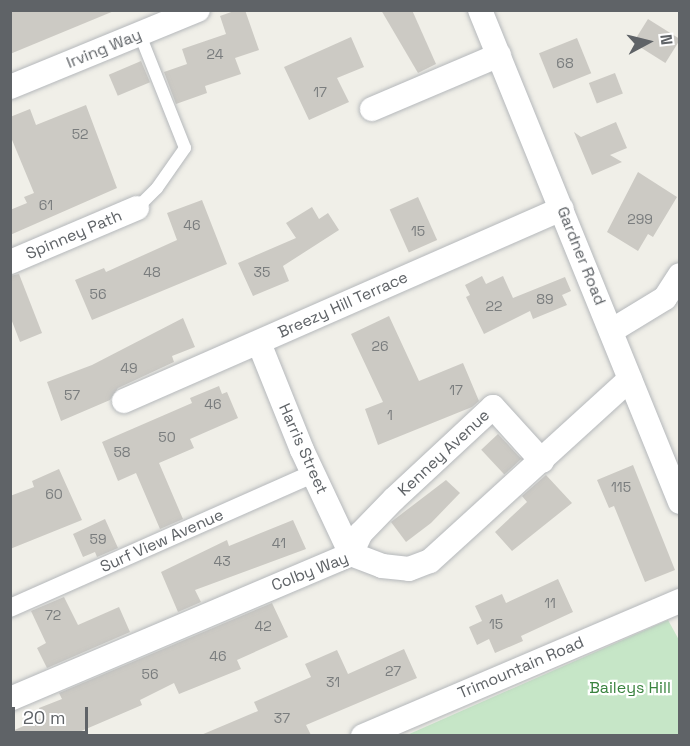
<!DOCTYPE html>
<html>
<head>
<meta charset="utf-8">
<style>
	body { margin:0 }
	#map { position:relative; width:690px; height:746px; overflow:hidden; background:#f0efe8; font-family:"Space Grotesk",sans-serif }
	div>[style] { position:absolute }
	.green>* { inset:0; background:#c6e6c7 }
	.building>* { inset:0; background:#cccac4; transform-origin:0 0 }
	.roads { filter:drop-shadow(0 0 2px #b5b8bb) drop-shadow(0 0 2px #b5b8bb) }
	.service>* { height:12px; margin:-6px; padding:0 6px; transform-origin:6px; border-radius:6px; background:#fff }
	.pedestrian>* { height:18px; margin:-9px; padding:0 9px; transform-origin:9px; border-radius:9px; background:#fff }
	.minor>* { height:24px; margin:-12px; padding:0 12px; transform-origin:12px; border-radius:12px; background:#fff }
	span { translate:-50% -50%; white-space:nowrap; text-align:center; line-height:1.15; -webkit-text-stroke:4.5px #fff; paint-order:stroke }
	.number-label { font-size:14px; color:#7a7d7e }
	.number-label span { -webkit-text-stroke-width:0 }
	.street-label { font-size:16px; color:#5f6367 }
	.park-label { font-size:16px; color:#3a833f }
	.frame { position:absolute; inset:0; border:12px solid #5f6367; pointer-events:none }
	.north { position:absolute; left:618px; top:12px; width:60px; height:60px; -webkit-text-stroke:4px #fff; paint-order:stroke; rotate:83deg; font-size:16px; font-weight:700; line-height:24px; text-align:center; color:#5f6367 }
	.north::after { content:''; display:block; margin:auto; width:21px; height:27px; background:#5f6367; clip-path:polygon(50% 0,100% 100%,50% 72%,0 100%) }
	.scale { position:absolute; left:12px; top:707px; width:76px; height:27px; box-sizing:border-box; border:3px solid #5f6367; border-top:0; padding-left:8px; font-size:18px; line-height:21px; white-space:nowrap; color:#5f6367; -webkit-text-stroke:4px #fff; paint-order:stroke }
</style>
</head>
<body>
<div id="map">
	<div class="green">
		<div style="clip-path:polygon(668px 620px,679px 640px,679px 735px,407px 735px)"></div>
	</div>
	<div class="building">
		<div style="clip-path:polygon(10px 10px,114px 10px,114px 11px,10px 54px)"></div>
		<div style="clip-path:polygon(237px 10px,245px 10px,259px 50px,235px 58px,241px 74px,205px 86px,207px 93px,176px 104px,164px 72px,187px 64px,182px 49px,226px 34px,220px 16px)"></div>
		<div style="clip-path:polygon(381px 10px,412px 10px,436px 64px,418px 73px)"></div>
		<div style="left:648px;top:19px;width:38px;height:28px;rotate:32deg"></div>
		<div style="clip-path:polygon(351px 37px,364px 67px,337px 78px,349px 102px,309px 120px,284px 67px)"></div>
		<div style="left:577px;top:38px;width:38px;height:41px;rotate:68deg"></div>
		<div style="left:141px;top:61px;width:23px;height:35px;rotate:67deg"></div>
		<div style="left:615px;top:73px;width:22px;height:28px;rotate:69deg"></div>
		<div style="clip-path:polygon(86px 105px,117px 188px,10px 235px,10px 210px,27px 203px,24px 197px,34px 193px,10px 135px,10px 117px,30px 109px,36px 125px)"></div>
		<div style="clip-path:polygon(616px 122px,627px 148px,610px 155px,622px 162px,592px 175px,574px 132px,581px 137px)"></div>
		<div style="clip-path:polygon(638px 172px,677px 197px,653px 237px,648px 234px,638px 251px,607px 232px)"></div>
		<div style="left:418px;top:197px;width:47px;height:31px;rotate:66deg"></div>
		<div style="clip-path:polygon(202px 200px,227px 264px,92px 320px,75px 280px,104px 268px,106px 272px,177px 240px,167px 213px)"></div>
		<div style="clip-path:polygon(312px 207px,319px 219px,328px 213px,339px 230px,283px 266px,289px 281px,253px 296px,238px 263px,296px 238px,286px 223px)"></div>
		<div style="clip-path:polygon(19px 274px,42px 333px,20px 342px,10px 316px,10px 276px)"></div>
		<div style="clip-path:polygon(482px 276px,486px 284px,503px 276px,513px 298px,565px 277px,571px 291px,562px 295px,567px 305px,533px 319px,530px 311px,484px 334px,466px 297px,470px 295px,465px 285px)"></div>
		<div style="clip-path:polygon(389px 316px,419px 381px,463px 363px,479px 401px,472px 407px,378px 445px,365px 409px,383px 402px,351px 334px)"></div>
		<div style="clip-path:polygon(183px 318px,195px 347px,172px 356px,174px 362px,118px 388px,110px 400px,61px 421px,47px 382px,92px 365px)"></div>
		<div style="clip-path:polygon(219px 386px,222px 394px,227px 392px,238px 418px,190px 439px,194px 448px,159px 463px,183px 519px,160px 529px,136px 473px,118px 481px,102px 442px,192px 403px,190px 398px)"></div>
		<div style="left:498px;top:434px;width:34px;height:23px;rotate:47deg"></div>
		<div style="clip-path:polygon(633px 465px,675px 570px,645px 582px,614px 506px,609px 508px,597px 480px)"></div>
		<div style="clip-path:polygon(59px 469px,82px 520px,10px 549px,10px 496px,34px 487px,32px 481px)"></div>
		<div style="clip-path:polygon(546px 475px,572px 503px,512px 551px,495px 532px,527px 502px,522px 496px)"></div>
		<div style="clip-path:polygon(446px 480px,460px 493px,431px 523px,406px 542px,391px 522px)"></div>
		<div style="clip-path:polygon(105px 519px,118px 548px,97px 557px,95px 552px,83px 557px,73px 534px)"></div>
		<div style="clip-path:polygon(293px 520px,306px 549px,195px 590px,201px 602px,178px 612px,161px 572px,227px 540px,229px 546px)"></div>
		<div style="clip-path:polygon(558px 579px,573px 612px,521px 636px,523px 641px,495px 653px,489px 639px,477px 645px,469px 627px,482px 621px,475px 606px,502px 594px,506px 603px)"></div>
		<div style="clip-path:polygon(64px 597px,78px 625px,119px 607px,130px 632px,47px 668px,37px 648px,46px 643px,31px 611px)"></div>
		<div style="clip-path:polygon(272px 603px,288px 637px,237px 660px,241px 669px,179px 694px,174px 683px,140px 700px,142px 705px,72px 735px,10px 735px,10px 732px,42px 718px,39px 708px,62px 699px,59px 693px)"></div>
		<div style="clip-path:polygon(404px 649px,417px 678px,306px 725px,311px 735px,201px 735px,258px 711px,254px 702px,311px 677px,305px 664px,337px 650px,348px 674px)"></div>
	</div>
	<div class="roads">
		<div class="service">
			<div style="left:137px;top:208px;width:28px;rotate:-45deg"></div>
			<div style="left:157px;top:188px;width:49px;rotate:-55deg"></div>
			<div style="left:185px;top:148px;width:122px;rotate:-111.7deg"></div>
		</div>
		<div class="pedestrian">
			<div style="left:10px;top:608px;width:331px;rotate:-23.9deg"></div>
		</div>
		<div class="minor">
			<div style="left:480px;top:10px;width:531px;rotate:67.88deg"></div>
			<div style="left:10px;top:87px;width:203px;rotate:-22.3deg"></div>
			<div style="left:372px;top:109px;width:138px;rotate:-23deg"></div>
			<div style="left:10px;top:262px;width:138px;rotate:-23deg"></div>
			<div style="left:611px;top:331px;width:63px;rotate:-31.4deg"></div>
			<div style="left:665px;top:298px;width:27px;rotate:-57deg"></div>
			<div style="left:259px;top:343px;width:115px;rotate:68.1deg"></div>
			<div style="left:302px;top:450px;width:115px;rotate:64.8deg"></div>
			<div style="left:124px;top:401px;width:478px;rotate:-23.7deg"></div>
			<div style="left:351px;top:554px;width:23px;rotate:-65deg"></div>
			<div style="left:361px;top:533px;width:47px;rotate:-45.9deg"></div>
			<div style="left:394px;top:499px;width:135px;rotate:-42.9deg"></div>
			<div style="left:493px;top:407px;width:73px;rotate:47.8deg"></div>
			<div style="left:10px;top:699px;width:371px;rotate:-23deg"></div>
			<div style="left:351px;top:554px;width:33px;rotate:21deg"></div>
			<div style="left:382px;top:566px;width:27px;rotate:6deg"></div>
			<div style="left:409px;top:569px;width:22px;rotate:-21deg"></div>
			<div style="left:430px;top:561px;width:270px;rotate:-42.3deg"></div>
			<div style="left:363px;top:736px;width:345px;rotate:-23.1deg"></div>
		</div>
	</div>
	<div class="number-label">
		<span style="left:215px;top:54px">24</span>
		<span style="left:565px;top:63px">68</span>
		<span style="left:320px;top:92px">17</span>
		<span style="left:80px;top:134px">52</span>
		<span style="left:46px;top:205px">61</span>
		<span style="left:640px;top:219px">299</span>
		<span style="left:192px;top:225px">46</span>
		<span style="left:418px;top:231px">15</span>
		<span style="left:152px;top:272px">48</span>
		<span style="left:262px;top:272px">35</span>
		<span style="left:98px;top:294px">56</span>
		<span style="left:545px;top:299px">89</span>
		<span style="left:494px;top:306px">22</span>
		<span style="left:380px;top:346px">26</span>
		<span style="left:129px;top:368px">49</span>
		<span style="left:456px;top:390px">17</span>
		<span style="left:72px;top:395px">57</span>
		<span style="left:213px;top:404px">46</span>
		<span style="left:390px;top:415px">1</span>
		<span style="left:167px;top:437px">50</span>
		<span style="left:122px;top:452px">58</span>
		<span style="left:621px;top:487px">115</span>
		<span style="left:54px;top:494px">60</span>
		<span style="left:98px;top:539px">59</span>
		<span style="left:279px;top:543px">41</span>
		<span style="left:222px;top:561px">43</span>
		<span style="left:550px;top:603px">11</span>
		<span style="left:53px;top:615px">72</span>
		<span style="left:496px;top:624px">15</span>
		<span style="left:263px;top:626px">42</span>
		<span style="left:218px;top:656px">46</span>
		<span style="left:393px;top:671px">27</span>
		<span style="left:150px;top:674px">56</span>
		<span style="left:333px;top:682px">31</span>
		<span style="left:282px;top:718px">37</span>
	</div>
	<div class="street-label">
		<span style="left:104px;top:49px;rotate:-22deg">Irving Way</span>
		<span style="left:74px;top:235px;rotate:-23deg">Spinney Path</span>
		<span style="left:581px;top:256px;rotate:68deg">Gardner Road</span>
		<span style="left:343px;top:305px;rotate:-24deg">Breezy Hill Terrace</span>
		<span style="left:303px;top:449px;rotate:66deg">Harris Street</span>
		<span style="left:444px;top:453px;rotate:-43deg">Kenney Avenue</span>
		<span style="left:162px;top:541px;rotate:-24deg">Surf View Avenue</span>
		<span style="left:310px;top:572px;rotate:-21deg">Colby Way</span>
		<span style="left:521px;top:668px;rotate:-23deg">Trimountain Road</span>
	</div>
	<div class="park-label">
		<span style="left:630px;top:688px">Baileys Hill</span>
	</div>
	<div class="frame"></div>
	<div class="north">N</div>
	<div class="scale">20 m</div>
</div>
</body>
</html>
